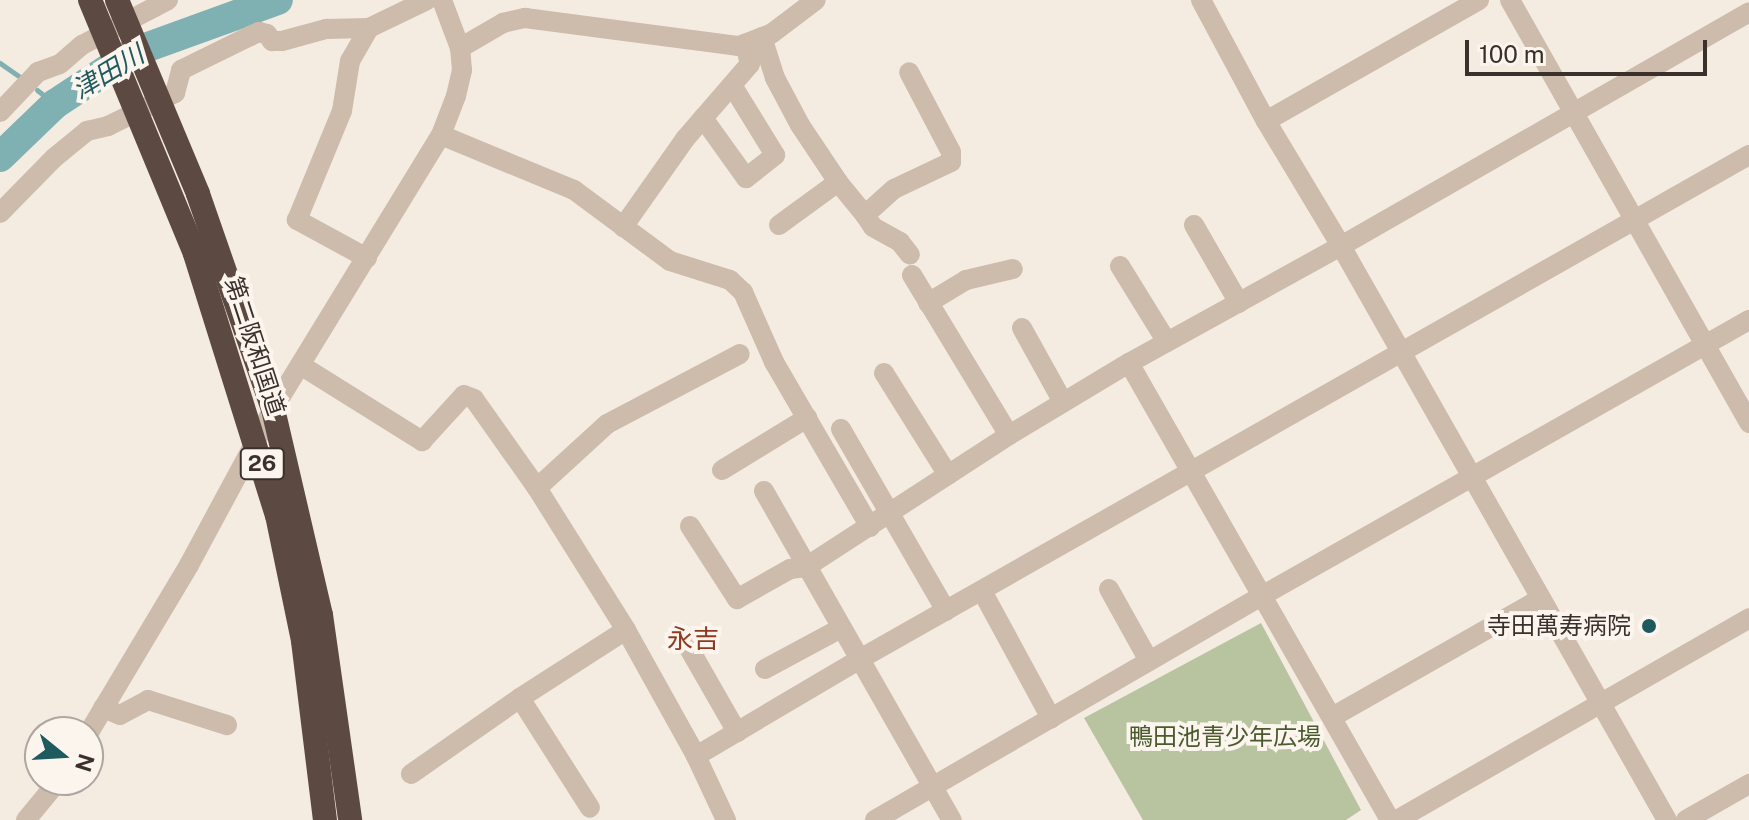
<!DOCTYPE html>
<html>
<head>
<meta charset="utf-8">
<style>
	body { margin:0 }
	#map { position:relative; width:1749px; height:820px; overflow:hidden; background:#f4ebe1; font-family:"Public Sans","Noto Sans JP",sans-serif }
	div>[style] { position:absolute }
	.green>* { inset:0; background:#b8c4a0 }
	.stream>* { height:5px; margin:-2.5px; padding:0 2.5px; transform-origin:2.5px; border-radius:2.5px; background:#7fb0b2 }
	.river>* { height:30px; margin:-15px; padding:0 15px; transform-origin:15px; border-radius:15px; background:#7fb0b2 }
	.minor>* { height:20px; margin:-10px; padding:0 10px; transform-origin:10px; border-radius:10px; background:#cdbbac }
	.highway>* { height:24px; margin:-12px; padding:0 12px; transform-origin:12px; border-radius:12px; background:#5c4a42 }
	.dots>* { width:22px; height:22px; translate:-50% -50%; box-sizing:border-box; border:4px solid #fbf5ee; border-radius:50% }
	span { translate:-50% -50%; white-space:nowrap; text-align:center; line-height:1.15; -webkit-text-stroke:8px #fbf5ee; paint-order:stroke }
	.shield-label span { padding:2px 6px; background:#fbf5ee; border:2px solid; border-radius:6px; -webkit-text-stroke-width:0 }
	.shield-label { font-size:22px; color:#3b302b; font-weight:700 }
	.street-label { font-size:24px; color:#3b302b }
	.poi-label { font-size:24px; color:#3b302b }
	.right { translate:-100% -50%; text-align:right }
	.park-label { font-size:24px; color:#4a5a2e }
	.water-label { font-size:26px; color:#1f5a5e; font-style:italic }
	.neighbourhood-label { font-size:26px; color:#8c3b22 }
	.north { position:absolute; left:24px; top:716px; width:80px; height:80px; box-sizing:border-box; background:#fbf5ee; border:2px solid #aea6a0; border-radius:50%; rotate:108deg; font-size:22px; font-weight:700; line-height:32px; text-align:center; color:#3b302b }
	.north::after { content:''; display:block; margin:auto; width:28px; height:36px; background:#1f5a5e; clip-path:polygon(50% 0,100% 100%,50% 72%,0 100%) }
	.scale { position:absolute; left:1465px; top:40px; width:242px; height:36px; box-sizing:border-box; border:4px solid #3b302b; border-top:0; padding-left:10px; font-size:24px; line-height:28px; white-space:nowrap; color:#3b302b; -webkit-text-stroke:6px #fbf5ee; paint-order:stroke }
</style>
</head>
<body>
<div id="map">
	<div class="green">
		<div style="clip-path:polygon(1261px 623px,1361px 810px,1346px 820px,1143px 820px,1084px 718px)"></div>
	</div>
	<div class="stream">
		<div style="left:0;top:63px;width:24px;rotate:35deg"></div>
		<div style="left:37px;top:90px;width:23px;rotate:38deg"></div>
	</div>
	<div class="river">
		<div style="left:0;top:157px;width:76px;rotate:-43.9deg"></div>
		<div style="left:55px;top:104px;width:95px;rotate:-33.4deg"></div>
		<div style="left:134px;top:52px;width:153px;rotate:-19.9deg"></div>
	</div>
	<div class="minor">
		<div style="left:1201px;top:0;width:137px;rotate:61.8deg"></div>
		<div style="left:1266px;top:121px;width:146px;rotate:59deg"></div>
		<div style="left:1341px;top:246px;width:660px;rotate:60.41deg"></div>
		<div style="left:1510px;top:0;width:486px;rotate:60.5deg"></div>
		<div style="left:762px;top:37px;width:43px;rotate:72.4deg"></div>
		<div style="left:775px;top:78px;width:53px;rotate:62deg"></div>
		<div style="left:800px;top:125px;width:69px;rotate:56.3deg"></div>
		<div style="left:838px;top:182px;width:43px;rotate:50.7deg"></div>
		<div style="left:865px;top:215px;width:39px;rotate:-42deg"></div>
		<div style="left:894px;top:189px;width:63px;rotate:-25.3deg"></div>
		<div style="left:951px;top:162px;width:10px;rotate:-90deg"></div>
		<div style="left:951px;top:152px;width:90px;rotate:-117.7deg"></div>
		<div style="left:460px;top:48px;width:50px;rotate:-30.2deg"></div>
		<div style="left:503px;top:23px;width:23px;rotate:-13deg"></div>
		<div style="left:525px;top:18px;width:216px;rotate:7.5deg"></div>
		<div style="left:739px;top:46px;width:34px;rotate:-21deg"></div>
		<div style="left:771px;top:34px;width:56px;rotate:-37.1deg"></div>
		<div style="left:0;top:112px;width:55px;rotate:-46.5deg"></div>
		<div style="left:38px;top:72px;width:23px;rotate:-20deg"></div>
		<div style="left:60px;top:64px;width:29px;rotate:-41deg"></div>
		<div style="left:82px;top:45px;width:97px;rotate:-27.6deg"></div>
		<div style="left:703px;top:118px;width:74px;rotate:54.4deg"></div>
		<div style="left:746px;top:178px;width:37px;rotate:-38deg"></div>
		<div style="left:775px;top:155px;width:82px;rotate:-121.6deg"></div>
		<div style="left:1266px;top:121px;width:245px;rotate:-29.6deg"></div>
		<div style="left:441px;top:135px;width:144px;rotate:22.5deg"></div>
		<div style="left:574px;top:190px;width:119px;rotate:36.5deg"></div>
		<div style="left:670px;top:261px;width:63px;rotate:17.6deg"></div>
		<div style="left:730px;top:280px;width:18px;rotate:43deg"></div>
		<div style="left:743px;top:292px;width:77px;rotate:66.1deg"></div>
		<div style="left:774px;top:362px;width:191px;rotate:59.8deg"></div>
		<div style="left:0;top:213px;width:77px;rotate:-45.5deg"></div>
		<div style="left:54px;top:158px;width:43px;rotate:-39.3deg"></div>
		<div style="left:87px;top:131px;width:22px;rotate:-13deg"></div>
		<div style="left:108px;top:126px;width:75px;rotate:-26.2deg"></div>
		<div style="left:175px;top:93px;width:24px;rotate:-75deg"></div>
		<div style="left:181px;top:70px;width:77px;rotate:-26.2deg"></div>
		<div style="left:250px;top:36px;width:10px;rotate:-24deg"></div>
		<div style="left:259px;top:32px;width:8px;rotate:14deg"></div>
		<div style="left:267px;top:34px;width:9px;rotate:54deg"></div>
		<div style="left:272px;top:41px;width:10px"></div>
		<div style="left:282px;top:41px;width:46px;rotate:-15.3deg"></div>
		<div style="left:326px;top:29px;width:43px;rotate:-1.3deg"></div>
		<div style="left:369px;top:28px;width:64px;rotate:-25.8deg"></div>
		<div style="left:865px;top:215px;width:14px;rotate:56deg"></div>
		<div style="left:873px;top:227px;width:31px;rotate:29deg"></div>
		<div style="left:900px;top:242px;width:16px;rotate:52deg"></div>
		<div style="left:779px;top:225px;width:73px;rotate:-36.1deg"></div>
		<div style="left:1194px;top:225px;width:90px;rotate:60deg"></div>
		<div style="left:623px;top:227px;width:108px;rotate:-54.8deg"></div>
		<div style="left:685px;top:139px;width:99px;rotate:-49.1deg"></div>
		<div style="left:750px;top:64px;width:21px;rotate:-104deg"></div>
		<div style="left:367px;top:258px;width:80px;rotate:-151.5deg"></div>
		<div style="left:297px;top:220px;width:118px;rotate:-67.6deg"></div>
		<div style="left:342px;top:111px;width:51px;rotate:-80.9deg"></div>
		<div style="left:350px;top:61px;width:38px;rotate:-60deg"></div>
		<div style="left:1120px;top:266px;width:89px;rotate:58.3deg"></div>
		<div style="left:912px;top:275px;width:187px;rotate:58.8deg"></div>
		<div style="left:928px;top:303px;width:44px;rotate:-31.2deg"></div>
		<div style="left:966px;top:280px;width:48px;rotate:-13.2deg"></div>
		<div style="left:1022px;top:328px;width:85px;rotate:61deg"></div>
		<div style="left:1129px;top:363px;width:526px;rotate:60.27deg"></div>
		<div style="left:302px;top:366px;width:142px;rotate:32deg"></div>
		<div style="left:422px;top:441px;width:62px;rotate:-47.6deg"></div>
		<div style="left:464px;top:395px;width:11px;rotate:22deg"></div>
		<div style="left:474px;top:399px;width:109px;rotate:54.7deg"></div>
		<div style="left:537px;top:488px;width:168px;rotate:57.9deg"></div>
		<div style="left:626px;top:630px;width:144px;rotate:60.9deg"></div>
		<div style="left:884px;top:373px;width:120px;rotate:57.9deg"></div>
		<div style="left:841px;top:429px;width:210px;rotate:60deg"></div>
		<div style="left:722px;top:470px;width:100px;rotate:-31.5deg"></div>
		<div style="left:537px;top:488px;width:95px;rotate:-42.4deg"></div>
		<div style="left:607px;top:424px;width:150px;rotate:-27.8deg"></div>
		<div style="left:764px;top:491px;width:379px;rotate:60.3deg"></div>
		<div style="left:690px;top:526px;width:87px;rotate:57.2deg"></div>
		<div style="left:737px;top:599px;width:61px;rotate:-29.5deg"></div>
		<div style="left:790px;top:569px;width:16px;rotate:-7deg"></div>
		<div style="left:806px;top:567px;width:242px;rotate:-33deg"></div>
		<div style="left:1009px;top:435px;width:140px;rotate:-31deg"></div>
		<div style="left:1129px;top:363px;width:242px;rotate:-28.9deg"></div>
		<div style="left:1341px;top:246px;width:470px;rotate:-29.8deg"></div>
		<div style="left:1109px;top:589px;width:82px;rotate:60.9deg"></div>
		<div style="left:982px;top:591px;width:145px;rotate:61.5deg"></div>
		<div style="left:686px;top:643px;width:103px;rotate:60.2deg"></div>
		<div style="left:765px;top:669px;width:86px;rotate:-28.3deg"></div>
		<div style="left:520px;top:698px;width:130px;rotate:57.5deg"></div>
		<div style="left:103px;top:708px;width:18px;rotate:22deg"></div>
		<div style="left:120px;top:715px;width:32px;rotate:-28deg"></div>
		<div style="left:148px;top:700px;width:83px;rotate:17.6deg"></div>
		<div style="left:1334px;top:716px;width:237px;rotate:-29.6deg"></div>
		<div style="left:88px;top:734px;width:197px;rotate:-59.1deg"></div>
		<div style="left:189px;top:565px;width:177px;rotate:-61.7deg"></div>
		<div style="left:273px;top:409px;width:321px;rotate:-58.5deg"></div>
		<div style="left:441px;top:135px;width:42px;rotate:-69deg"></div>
		<div style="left:456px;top:96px;width:27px;rotate:-77deg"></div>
		<div style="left:462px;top:70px;width:22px;rotate:-95deg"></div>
		<div style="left:460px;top:48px;width:51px;rotate:-110.6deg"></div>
		<div style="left:411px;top:774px;width:133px;rotate:-34.9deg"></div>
		<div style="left:520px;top:698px;width:126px;rotate:-32.7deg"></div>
		<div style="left:26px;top:820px;width:52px;rotate:-50.5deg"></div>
		<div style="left:726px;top:820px;width:71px;rotate:-115.1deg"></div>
		<div style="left:696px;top:756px;width:191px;rotate:-30.6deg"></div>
		<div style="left:860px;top:659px;width:1022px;rotate:-29.55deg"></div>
		<div style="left:875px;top:820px;width:445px;rotate:-30.1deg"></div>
		<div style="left:1260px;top:597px;width:562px;rotate:-29.53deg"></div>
		<div style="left:1397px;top:820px;width:406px;rotate:-29.8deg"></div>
		<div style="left:1686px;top:820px;width:73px;rotate:-29.7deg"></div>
	</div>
	<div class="highway">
		<div style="left:90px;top:0;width:275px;rotate:67.5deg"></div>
		<div style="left:195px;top:254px;width:274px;rotate:72.6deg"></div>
		<div style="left:277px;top:515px;width:129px;rotate:78.3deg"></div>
		<div style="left:303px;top:641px;width:180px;rotate:83deg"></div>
		<div style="left:117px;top:0;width:210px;rotate:67.3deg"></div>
		<div style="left:198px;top:194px;width:228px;rotate:70.8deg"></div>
		<div style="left:273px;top:409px;width:212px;rotate:76.9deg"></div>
		<div style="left:321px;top:615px;width:207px;rotate:81.9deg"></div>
	</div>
	<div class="dots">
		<div style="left:1649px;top:626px;background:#1f5a5e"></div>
	</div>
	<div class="shield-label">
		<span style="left:262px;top:464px">26</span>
	</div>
	<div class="street-label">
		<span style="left:255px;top:346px;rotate:72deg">第二阪和国道</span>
	</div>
	<div class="poi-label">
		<span class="right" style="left:1631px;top:626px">寺田萬寿病院</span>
	</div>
	<div class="park-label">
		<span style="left:1225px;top:737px">鴨田池青少年広場</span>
	</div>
	<div class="water-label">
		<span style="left:108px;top:72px;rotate:-31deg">津田川</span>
	</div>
	<div class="neighbourhood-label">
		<span style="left:693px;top:639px">永吉</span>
	</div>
	<div class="north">N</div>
	<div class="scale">100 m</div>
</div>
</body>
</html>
